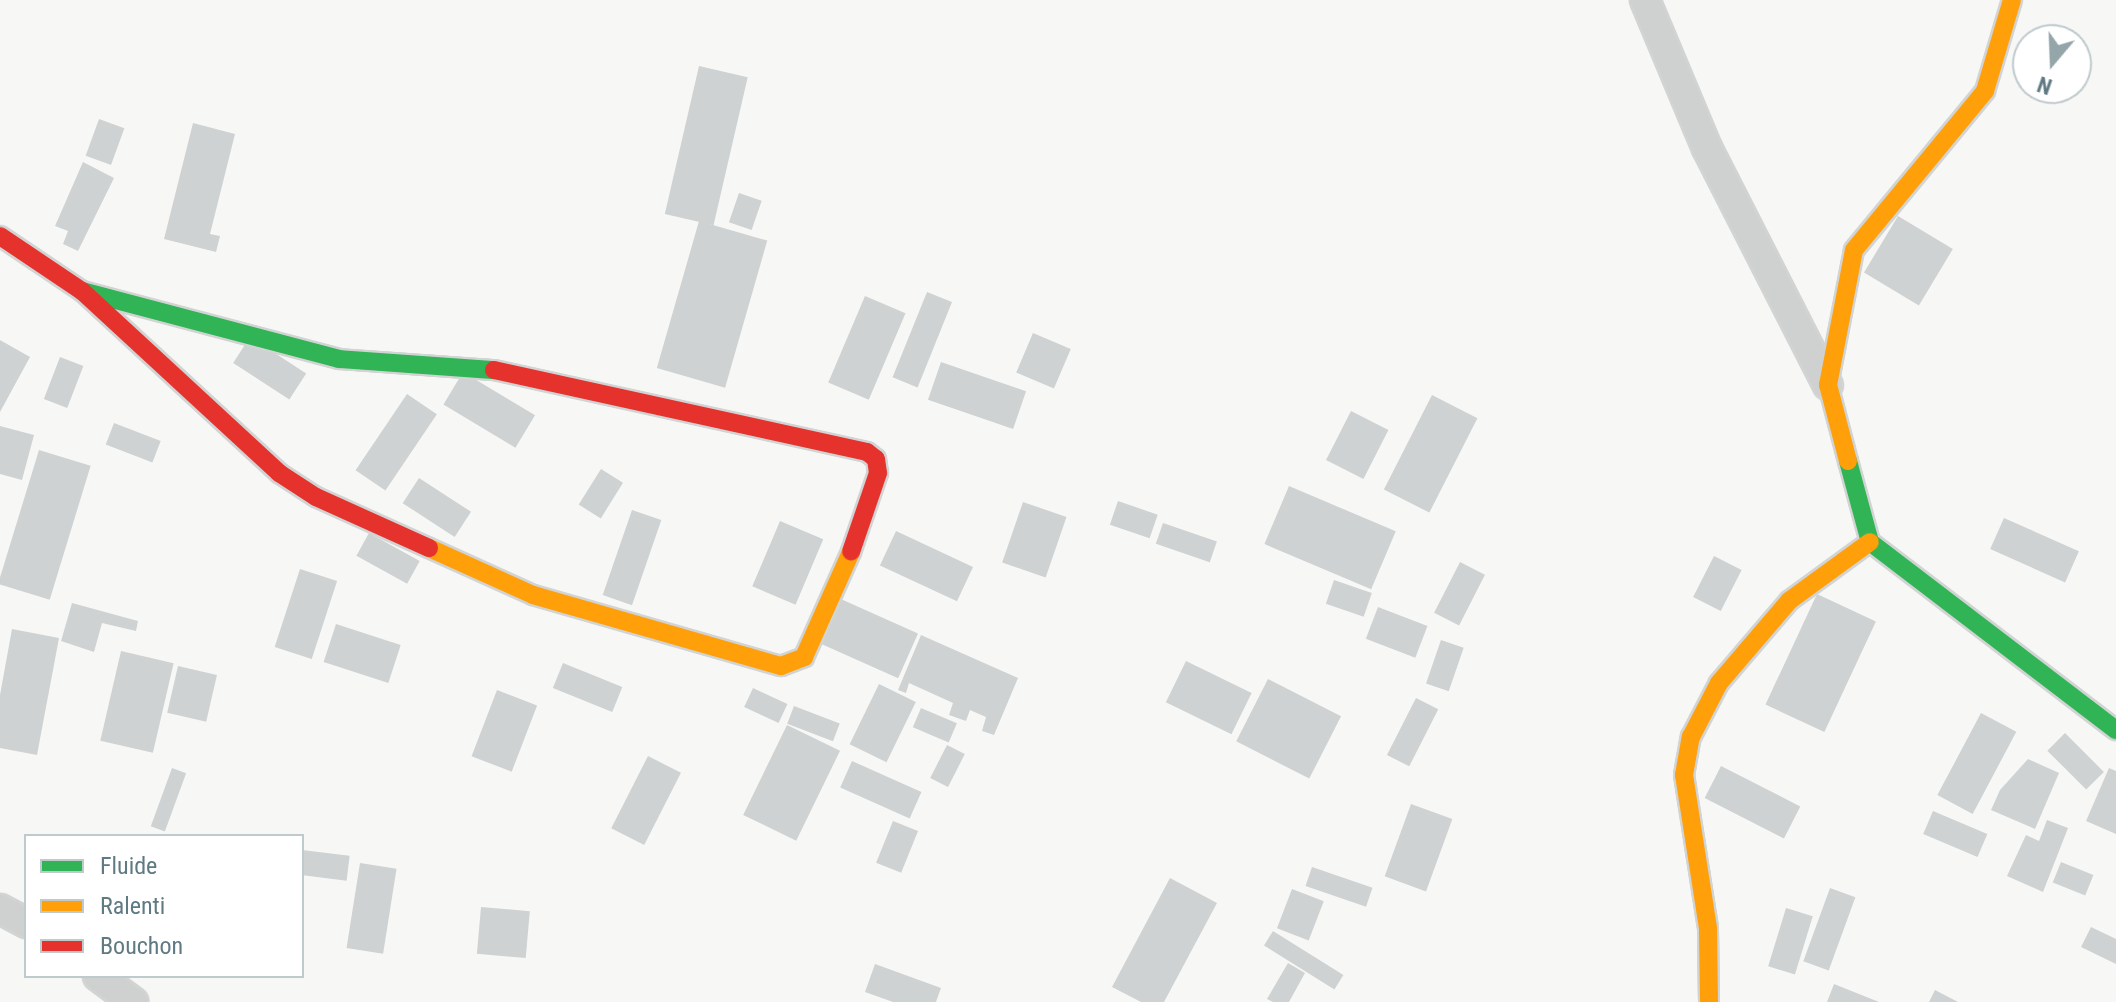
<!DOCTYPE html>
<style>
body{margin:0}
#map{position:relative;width:2116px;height:1002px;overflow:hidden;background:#f7f7f6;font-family:"Roboto Condensed",sans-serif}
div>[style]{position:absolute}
.building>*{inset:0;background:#cfd2d2;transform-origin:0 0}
.roads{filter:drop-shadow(2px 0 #d2d4d4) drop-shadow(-2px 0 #d2d4d4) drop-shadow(0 2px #d2d4d4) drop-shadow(0 -2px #d2d4d4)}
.street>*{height:28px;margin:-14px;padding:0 14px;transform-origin:14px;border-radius:14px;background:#cfd1d1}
.fast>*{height:18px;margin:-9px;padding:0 9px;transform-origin:9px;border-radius:9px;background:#30b455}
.slow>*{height:18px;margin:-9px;padding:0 9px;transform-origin:9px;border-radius:9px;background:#ff9f0a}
.jam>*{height:18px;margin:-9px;padding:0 9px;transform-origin:9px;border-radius:9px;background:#e5322d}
span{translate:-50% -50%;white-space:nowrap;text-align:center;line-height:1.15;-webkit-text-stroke:8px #fff;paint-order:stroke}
.legend{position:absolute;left:24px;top:834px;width:280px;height:144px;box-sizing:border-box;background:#fff;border:2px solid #bfcacd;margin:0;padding:10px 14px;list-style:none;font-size:24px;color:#607a83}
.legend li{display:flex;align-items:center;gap:16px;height:40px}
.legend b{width:40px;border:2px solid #bfcacd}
.north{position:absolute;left:2012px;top:24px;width:80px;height:80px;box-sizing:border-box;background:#fff;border:2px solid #bfcacd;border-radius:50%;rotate:199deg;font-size:22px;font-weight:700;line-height:32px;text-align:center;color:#607a83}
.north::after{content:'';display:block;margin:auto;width:28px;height:36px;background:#95a6ab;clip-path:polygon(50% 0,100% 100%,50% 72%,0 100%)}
</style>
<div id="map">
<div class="building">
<div style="left:699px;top:66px;width:50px;height:152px;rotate:13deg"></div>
<div style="left:99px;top:119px;width:27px;height:39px;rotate:20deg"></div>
<div style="clip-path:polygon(193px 123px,235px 134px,210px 234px,220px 236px,216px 252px,164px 239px)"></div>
<div style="clip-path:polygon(83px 162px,114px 178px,78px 251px,63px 244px,68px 231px,55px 226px)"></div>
<div style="left:739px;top:193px;width:24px;height:31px;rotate:19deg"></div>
<div style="left:1898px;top:216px;width:64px;height:66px;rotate:31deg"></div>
<div style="left:699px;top:221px;width:71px;height:153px;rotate:16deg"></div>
<div style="left:927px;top:292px;width:27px;height:92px;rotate:22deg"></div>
<div style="left:865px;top:296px;width:44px;height:94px;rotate:23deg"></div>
<div style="left:1033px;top:333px;width:41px;height:43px;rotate:23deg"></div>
<div style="left:250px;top:337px;width:67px;height:31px;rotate:33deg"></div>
<div style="clip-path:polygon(0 340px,30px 357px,0 412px)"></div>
<div style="left:60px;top:357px;width:25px;height:45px;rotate:21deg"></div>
<div style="left:941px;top:362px;width:90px;height:40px;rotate:19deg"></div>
<div style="left:463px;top:372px;width:84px;height:38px;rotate:31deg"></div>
<div style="left:407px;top:394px;width:36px;height:92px;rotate:34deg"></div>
<div style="left:1432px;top:395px;width:51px;height:106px;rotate:27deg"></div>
<div style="left:1351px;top:411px;width:42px;height:55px;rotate:27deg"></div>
<div style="left:114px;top:423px;width:50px;height:23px;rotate:21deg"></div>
<div style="clip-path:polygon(0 426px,34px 435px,22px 480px,0 474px)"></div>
<div style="left:39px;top:450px;width:54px;height:140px;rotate:17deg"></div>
<div style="left:601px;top:469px;width:26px;height:42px;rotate:32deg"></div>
<div style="left:419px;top:478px;width:62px;height:30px;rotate:33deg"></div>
<div style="left:1289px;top:486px;width:116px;height:63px;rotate:23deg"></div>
<div style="left:1118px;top:501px;width:42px;height:25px;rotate:19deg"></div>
<div style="left:1023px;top:502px;width:46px;height:64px;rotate:19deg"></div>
<div style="left:632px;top:510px;width:31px;height:90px;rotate:19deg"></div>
<div style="left:2004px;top:518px;width:82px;height:34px;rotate:24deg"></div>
<div style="left:780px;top:521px;width:47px;height:71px;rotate:23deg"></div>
<div style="left:1163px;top:523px;width:57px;height:22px;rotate:19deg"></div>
<div style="left:896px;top:531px;width:85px;height:38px;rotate:25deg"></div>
<div style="left:369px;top:533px;width:58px;height:26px;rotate:29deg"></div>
<div style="left:1714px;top:556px;width:31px;height:46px;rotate:27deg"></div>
<div style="left:1460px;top:562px;width:28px;height:57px;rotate:27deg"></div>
<div style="left:300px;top:569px;width:39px;height:82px;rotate:18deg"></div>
<div style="left:1334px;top:580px;width:40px;height:25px;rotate:19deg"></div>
<div style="left:1817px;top:594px;width:65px;height:122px;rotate:25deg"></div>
<div style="left:834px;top:596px;width:92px;height:49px;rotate:24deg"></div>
<div style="clip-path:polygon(72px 603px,138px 621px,136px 631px,102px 623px,94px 652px,61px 641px)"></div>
<div style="left:1378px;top:607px;width:53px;height:34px;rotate:21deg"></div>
<div style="left:336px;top:624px;width:68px;height:40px;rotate:18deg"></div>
<div style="clip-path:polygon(12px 629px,59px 638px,37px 755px,0 748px,0 695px)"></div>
<div style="clip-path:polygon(921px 635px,1018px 678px,994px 735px,982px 731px,986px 717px,970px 710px,966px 721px,949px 715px,953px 703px,909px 683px,906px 693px,898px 690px)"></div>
<div style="left:1441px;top:640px;width:24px;height:46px;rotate:19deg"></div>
<div style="left:121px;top:651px;width:54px;height:92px;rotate:13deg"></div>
<div style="left:1186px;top:661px;width:73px;height:46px;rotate:26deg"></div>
<div style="left:563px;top:663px;width:64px;height:27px;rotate:22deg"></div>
<div style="left:178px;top:666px;width:40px;height:48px;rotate:13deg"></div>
<div style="left:1268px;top:679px;width:82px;height:70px;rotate:27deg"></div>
<div style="left:879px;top:684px;width:41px;height:67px;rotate:26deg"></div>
<div style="left:753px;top:688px;width:38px;height:21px;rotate:25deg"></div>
<div style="left:497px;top:690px;width:43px;height:71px;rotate:21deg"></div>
<div style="left:1416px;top:698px;width:25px;height:64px;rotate:27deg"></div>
<div style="left:794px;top:706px;width:49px;height:19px;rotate:21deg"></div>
<div style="left:921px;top:708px;width:39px;height:21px;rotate:23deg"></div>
<div style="left:1981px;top:713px;width:40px;height:93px;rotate:28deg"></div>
<div style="left:787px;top:725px;width:59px;height:100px;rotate:26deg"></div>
<div style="left:2065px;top:733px;width:55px;height:25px;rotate:45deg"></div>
<div style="left:947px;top:745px;width:20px;height:37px;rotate:27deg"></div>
<div style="left:648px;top:756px;width:37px;height:81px;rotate:27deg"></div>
<div style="clip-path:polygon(2028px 759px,2059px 773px,2035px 829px,1991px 810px,2000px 790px)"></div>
<div style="left:852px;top:761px;width:76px;height:29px;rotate:24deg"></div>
<div style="left:1721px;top:766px;width:89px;height:36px;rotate:27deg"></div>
<div style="left:172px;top:768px;width:15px;height:62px;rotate:20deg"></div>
<div style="clip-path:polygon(2109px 768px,2116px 771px,2116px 834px,2086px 821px)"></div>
<div style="left:1411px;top:804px;width:44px;height:77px;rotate:20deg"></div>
<div style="left:1933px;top:811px;width:59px;height:25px;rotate:23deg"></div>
<div style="clip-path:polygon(2047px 820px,2068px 828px,2043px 892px,2007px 876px,2026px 835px,2039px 841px)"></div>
<div style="left:893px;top:821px;width:27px;height:45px;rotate:22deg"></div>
<div style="left:302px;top:850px;width:48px;height:25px;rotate:7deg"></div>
<div style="left:2061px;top:862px;width:35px;height:22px;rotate:22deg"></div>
<div style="left:360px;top:863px;width:37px;height:86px;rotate:9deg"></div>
<div style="left:1312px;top:867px;width:64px;height:20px;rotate:19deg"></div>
<div style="clip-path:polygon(1170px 878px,1217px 903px,1164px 1002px,1141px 1002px,1112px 987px)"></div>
<div style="left:1830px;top:888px;width:27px;height:78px;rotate:20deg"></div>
<div style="left:1292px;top:889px;width:34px;height:42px;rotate:21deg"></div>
<div style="left:481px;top:907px;width:49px;height:47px;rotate:5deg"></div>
<div style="left:1786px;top:908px;width:28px;height:61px;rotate:17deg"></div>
<div style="clip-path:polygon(2091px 927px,2116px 939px,2116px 964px,2081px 947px)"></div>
<div style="left:1273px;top:931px;width:83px;height:17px;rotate:32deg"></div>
<div style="clip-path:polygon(1288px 963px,1305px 973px,1289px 1002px,1273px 1002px,1267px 999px)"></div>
<div style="clip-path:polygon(875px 964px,941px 988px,936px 1002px,893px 1002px,865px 992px)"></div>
<div style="clip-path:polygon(1834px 984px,1879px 1002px,1827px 1002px)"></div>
<div style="clip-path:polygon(1935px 990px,1958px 1002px,1929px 1002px)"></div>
</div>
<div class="roads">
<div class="street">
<div style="left:1645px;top:0;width:160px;rotate:67.3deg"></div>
<div style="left:1707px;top:148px;width:266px;rotate:63deg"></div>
<div style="left:0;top:909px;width:30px;rotate:28deg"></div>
<div style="left:98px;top:976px;width:44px;rotate:36.6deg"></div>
</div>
<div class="fast">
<div style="left:82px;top:291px;width:266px;rotate:14.8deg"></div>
<div style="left:339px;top:359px;width:155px;rotate:4.1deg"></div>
<div style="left:1848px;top:461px;width:84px;rotate:74.8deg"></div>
<div style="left:1870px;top:542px;width:310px;rotate:37.4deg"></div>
</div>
<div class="slow">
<div style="left:1848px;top:461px;width:79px;rotate:-104.7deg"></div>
<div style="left:1828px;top:385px;width:137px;rotate:-79.1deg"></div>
<div style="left:1854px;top:250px;width:206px;rotate:-50.5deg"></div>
<div style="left:1985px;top:91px;width:95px;rotate:-73.5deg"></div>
<div style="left:429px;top:548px;width:114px;rotate:24.3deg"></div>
<div style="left:533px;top:595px;width:258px;rotate:16deg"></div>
<div style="left:781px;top:666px;width:25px;rotate:-21deg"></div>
<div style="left:804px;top:657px;width:115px;rotate:-65.9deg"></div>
<div style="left:1709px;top:1002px;width:74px;rotate:-90.8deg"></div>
<div style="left:1708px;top:928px;width:155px;rotate:-98.9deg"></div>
<div style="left:1684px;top:775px;width:39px;rotate:-80deg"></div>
<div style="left:1691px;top:737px;width:61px;rotate:-62.6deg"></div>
<div style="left:1719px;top:683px;width:108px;rotate:-49.5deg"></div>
<div style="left:1789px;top:601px;width:100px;rotate:-36.1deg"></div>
</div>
<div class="jam">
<div style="left:0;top:236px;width:99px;rotate:33.9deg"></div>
<div style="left:82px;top:291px;width:268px;rotate:42.7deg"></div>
<div style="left:279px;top:473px;width:44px;rotate:33deg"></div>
<div style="left:316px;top:497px;width:124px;rotate:24.3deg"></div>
<div style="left:494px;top:370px;width:382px;rotate:12.4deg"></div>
<div style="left:867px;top:452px;width:11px;rotate:38deg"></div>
<div style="left:876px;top:459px;width:14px;rotate:82deg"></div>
<div style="left:878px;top:473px;width:83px;rotate:108.9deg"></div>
</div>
</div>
<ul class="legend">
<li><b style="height:10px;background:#30b455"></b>Fluide</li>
<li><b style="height:10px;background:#ff9f0a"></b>Ralenti</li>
<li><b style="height:10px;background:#e5322d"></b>Bouchon</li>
</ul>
<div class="north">N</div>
</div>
